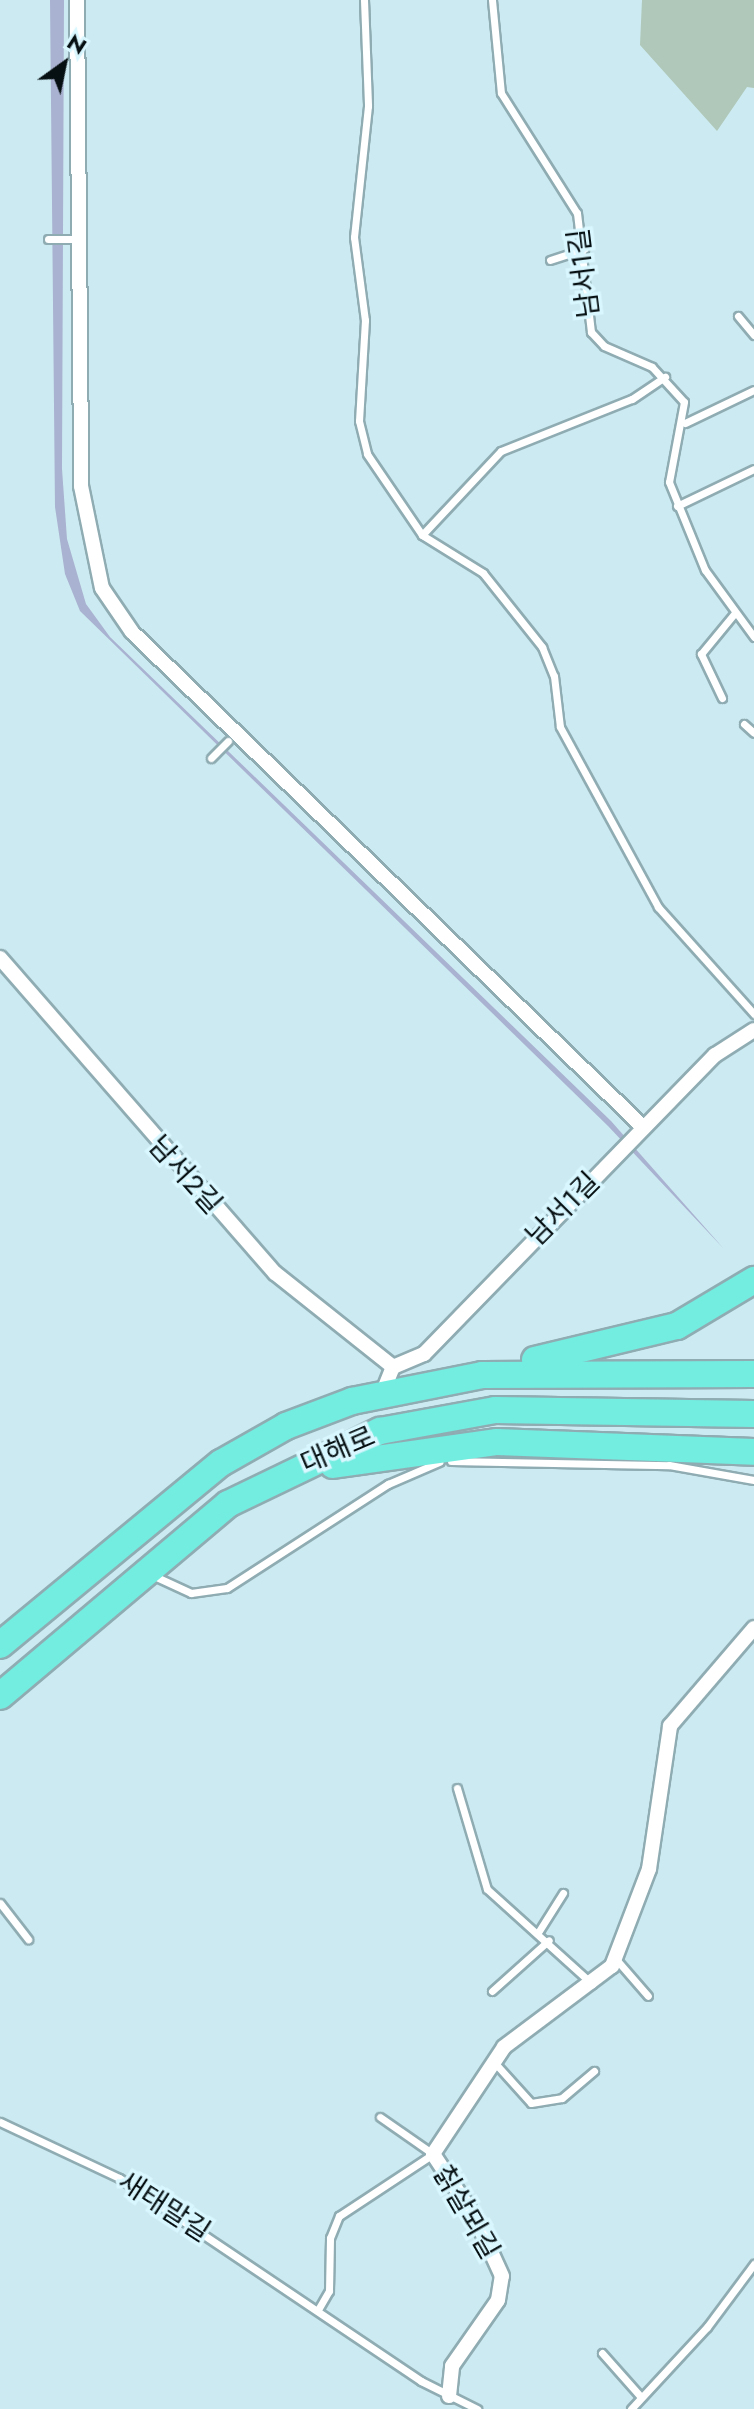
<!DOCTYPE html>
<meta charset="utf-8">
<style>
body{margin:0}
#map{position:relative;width:754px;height:2409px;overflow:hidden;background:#cceaf1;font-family:Jost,"Noto Sans KR",sans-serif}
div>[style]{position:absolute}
.green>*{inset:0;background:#b0c8b9}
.water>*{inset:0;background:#a9b2d0}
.roads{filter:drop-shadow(2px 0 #8facb3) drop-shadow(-2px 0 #8facb3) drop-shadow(0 2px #8facb3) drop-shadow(0 -2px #8facb3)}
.lane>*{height:7px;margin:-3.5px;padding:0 3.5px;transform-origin:3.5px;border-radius:3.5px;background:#fff}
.street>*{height:14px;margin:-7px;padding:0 7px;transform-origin:7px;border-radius:7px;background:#fff}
.highway>*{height:26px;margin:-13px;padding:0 13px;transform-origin:13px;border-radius:13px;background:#73ede0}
span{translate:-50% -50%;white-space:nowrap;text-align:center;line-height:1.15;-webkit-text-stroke:7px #d9f7ff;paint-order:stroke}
.street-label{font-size:28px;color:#061013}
.north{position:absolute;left:24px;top:24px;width:80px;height:80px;-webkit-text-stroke:6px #d9f7ff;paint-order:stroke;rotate:33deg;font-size:22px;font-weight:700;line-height:32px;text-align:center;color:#061013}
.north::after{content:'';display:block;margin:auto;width:28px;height:36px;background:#061013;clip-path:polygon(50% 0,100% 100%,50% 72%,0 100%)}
</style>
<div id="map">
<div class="green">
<div style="clip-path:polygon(642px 0,754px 0,754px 88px,747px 87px,717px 131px,640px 45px)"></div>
</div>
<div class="water">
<div style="clip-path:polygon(50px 0,64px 0,62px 469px,67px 539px,86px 604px,110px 637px,611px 1121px,724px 1249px,608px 1126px,80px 611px,65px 574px,55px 507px)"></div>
</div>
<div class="roads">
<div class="lane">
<div style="left:364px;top:0;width:106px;rotate:87.8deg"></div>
<div style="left:368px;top:106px;width:132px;rotate:96.1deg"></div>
<div style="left:354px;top:237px;width:84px;rotate:82.5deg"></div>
<div style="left:365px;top:320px;width:101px;rotate:93.4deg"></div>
<div style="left:359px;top:421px;width:34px;rotate:76deg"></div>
<div style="left:367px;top:454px;width:98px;rotate:55.8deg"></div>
<div style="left:422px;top:535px;width:72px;rotate:31.9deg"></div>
<div style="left:483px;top:573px;width:95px;rotate:51.4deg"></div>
<div style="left:542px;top:647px;width:31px;rotate:68deg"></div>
<div style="left:554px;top:676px;width:51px;rotate:83.3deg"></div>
<div style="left:560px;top:727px;width:205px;rotate:61.4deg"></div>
<div style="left:658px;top:907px;width:144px;rotate:48.1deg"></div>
<div style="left:492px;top:0;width:93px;rotate:84.5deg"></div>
<div style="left:501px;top:93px;width:142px;rotate:57.7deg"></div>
<div style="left:577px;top:213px;width:120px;rotate:83.3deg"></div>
<div style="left:591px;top:332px;width:19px;rotate:47deg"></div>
<div style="left:604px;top:346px;width:52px;rotate:23.6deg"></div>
<div style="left:652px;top:367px;width:47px;rotate:47.6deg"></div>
<div style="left:684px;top:402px;width:81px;rotate:100.6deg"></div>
<div style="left:669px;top:482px;width:95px;rotate:67.8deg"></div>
<div style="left:705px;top:570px;width:83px;rotate:53.8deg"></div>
<div style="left:48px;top:239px;width:27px"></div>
<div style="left:550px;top:260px;width:36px;rotate:-18deg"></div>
<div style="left:738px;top:316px;width:25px;rotate:50deg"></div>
<div style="left:685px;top:423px;width:76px;rotate:-25.6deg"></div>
<div style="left:677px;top:506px;width:85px;rotate:-25.7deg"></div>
<div style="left:422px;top:535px;width:115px;rotate:-46.8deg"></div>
<div style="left:501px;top:451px;width:141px;rotate:-21.7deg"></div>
<div style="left:632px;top:399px;width:40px;rotate:-34deg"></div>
<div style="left:722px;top:698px;width:49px;rotate:-115.5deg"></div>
<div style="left:701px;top:654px;width:52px;rotate:-50.5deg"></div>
<div style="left:744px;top:724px;width:13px;rotate:42deg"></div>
<div style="left:211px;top:758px;width:24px;rotate:-45deg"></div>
<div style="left:451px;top:1461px;width:218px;rotate:1.1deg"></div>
<div style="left:669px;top:1465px;width:86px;rotate:10deg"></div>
<div style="left:152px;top:1575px;width:43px;rotate:24.8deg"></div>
<div style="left:191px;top:1593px;width:36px;rotate:-8deg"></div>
<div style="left:227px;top:1588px;width:192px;rotate:-32.9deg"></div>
<div style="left:388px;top:1484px;width:56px;rotate:-23.3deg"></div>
<div style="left:457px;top:1788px;width:105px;rotate:73.5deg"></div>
<div style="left:487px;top:1889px;width:142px;rotate:42.1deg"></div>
<div style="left:0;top:1903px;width:46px;rotate:52.1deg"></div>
<div style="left:539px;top:1931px;width:45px;rotate:-57.7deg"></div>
<div style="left:615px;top:1958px;width:50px;rotate:49deg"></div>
<div style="left:492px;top:1991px;width:76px;rotate:-41.8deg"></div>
<div style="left:494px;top:2062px;width:55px;rotate:47.9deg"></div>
<div style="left:531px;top:2103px;width:31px;rotate:-9deg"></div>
<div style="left:562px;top:2098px;width:42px;rotate:-40.2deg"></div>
<div style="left:380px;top:2117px;width:65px;rotate:34.9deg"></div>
<div style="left:0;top:2122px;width:132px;rotate:25.2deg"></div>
<div style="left:119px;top:2178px;width:364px;rotate:33.9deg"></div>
<div style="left:421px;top:2381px;width:63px;rotate:26.6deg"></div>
<div style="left:319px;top:2308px;width:20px;rotate:-60deg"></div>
<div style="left:329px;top:2291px;width:53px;rotate:-88.9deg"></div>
<div style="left:330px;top:2238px;width:24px;rotate:-68deg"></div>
<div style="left:339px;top:2216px;width:113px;rotate:-33.4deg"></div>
<div style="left:602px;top:2353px;width:57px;rotate:48.5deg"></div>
<div style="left:631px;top:2409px;width:112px;rotate:-47.2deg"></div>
<div style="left:707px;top:2327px;width:79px;rotate:-53.3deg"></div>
</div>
<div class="street">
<div style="left:77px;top:0;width:486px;rotate:89.5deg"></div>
<div style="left:81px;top:486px;width:104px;rotate:78.4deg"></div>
<div style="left:102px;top:588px;width:53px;rotate:55.7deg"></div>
<div style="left:132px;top:632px;width:711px;rotate:44.09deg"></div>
<div style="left:0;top:958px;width:418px;rotate:48.9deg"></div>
<div style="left:275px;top:1273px;width:151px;rotate:38.5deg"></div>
<div style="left:382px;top:1394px;width:29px;rotate:-68deg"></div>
<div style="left:393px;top:1367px;width:34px;rotate:-23deg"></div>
<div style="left:424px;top:1354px;width:417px;rotate:-45.8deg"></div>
<div style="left:715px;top:1055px;width:46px;rotate:-32.7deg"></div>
<div style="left:449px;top:2396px;width:30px;rotate:-84deg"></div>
<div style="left:452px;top:2366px;width:80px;rotate:-55.1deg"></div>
<div style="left:498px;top:2300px;width:24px;rotate:-81deg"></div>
<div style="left:502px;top:2276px;width:63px;rotate:-114.5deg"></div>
<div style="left:476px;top:2219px;width:78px;rotate:-123.5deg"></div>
<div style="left:433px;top:2154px;width:128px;rotate:-56.4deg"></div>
<div style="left:504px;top:2047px;width:135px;rotate:-36.9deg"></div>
<div style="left:612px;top:1966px;width:104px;rotate:-69.1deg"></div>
<div style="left:649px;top:1869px;width:145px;rotate:-81.6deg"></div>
<div style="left:670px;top:1726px;width:129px;rotate:-49.4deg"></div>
</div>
<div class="highway">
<div style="left:535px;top:1360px;width:146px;rotate:-13.5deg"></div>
<div style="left:677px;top:1326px;width:90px;rotate:-30.9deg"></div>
<div style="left:333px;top:1465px;width:166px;rotate:-8deg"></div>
<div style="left:497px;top:1442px;width:257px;rotate:2.2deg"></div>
<div style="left:0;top:1645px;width:286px;rotate:-39.5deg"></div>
<div style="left:221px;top:1463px;width:75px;rotate:-29.6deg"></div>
<div style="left:286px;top:1426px;width:71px;rotate:-20.7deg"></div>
<div style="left:352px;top:1401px;width:133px;rotate:-11.3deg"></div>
<div style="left:482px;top:1375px;width:272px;rotate:-0.2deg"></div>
<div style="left:0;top:1696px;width:298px;rotate:-40.1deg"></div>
<div style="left:228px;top:1504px;width:169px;rotate:-25.7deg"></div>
<div style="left:380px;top:1431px;width:117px;rotate:-10.3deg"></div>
<div style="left:495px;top:1410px;width:259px;rotate:0.9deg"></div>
</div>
</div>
<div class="street-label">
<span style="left:584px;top:273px;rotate:-97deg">남서1길</span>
<span style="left:185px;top:1175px;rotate:48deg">남서2길</span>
<span style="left:563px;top:1209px;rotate:-45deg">남서1길</span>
<span style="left:338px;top:1450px;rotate:-23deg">대해로</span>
<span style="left:164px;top:2207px;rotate:33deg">새태말길</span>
<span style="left:466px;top:2212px;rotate:60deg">칡살뫼길</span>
</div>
<div class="north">N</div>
</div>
